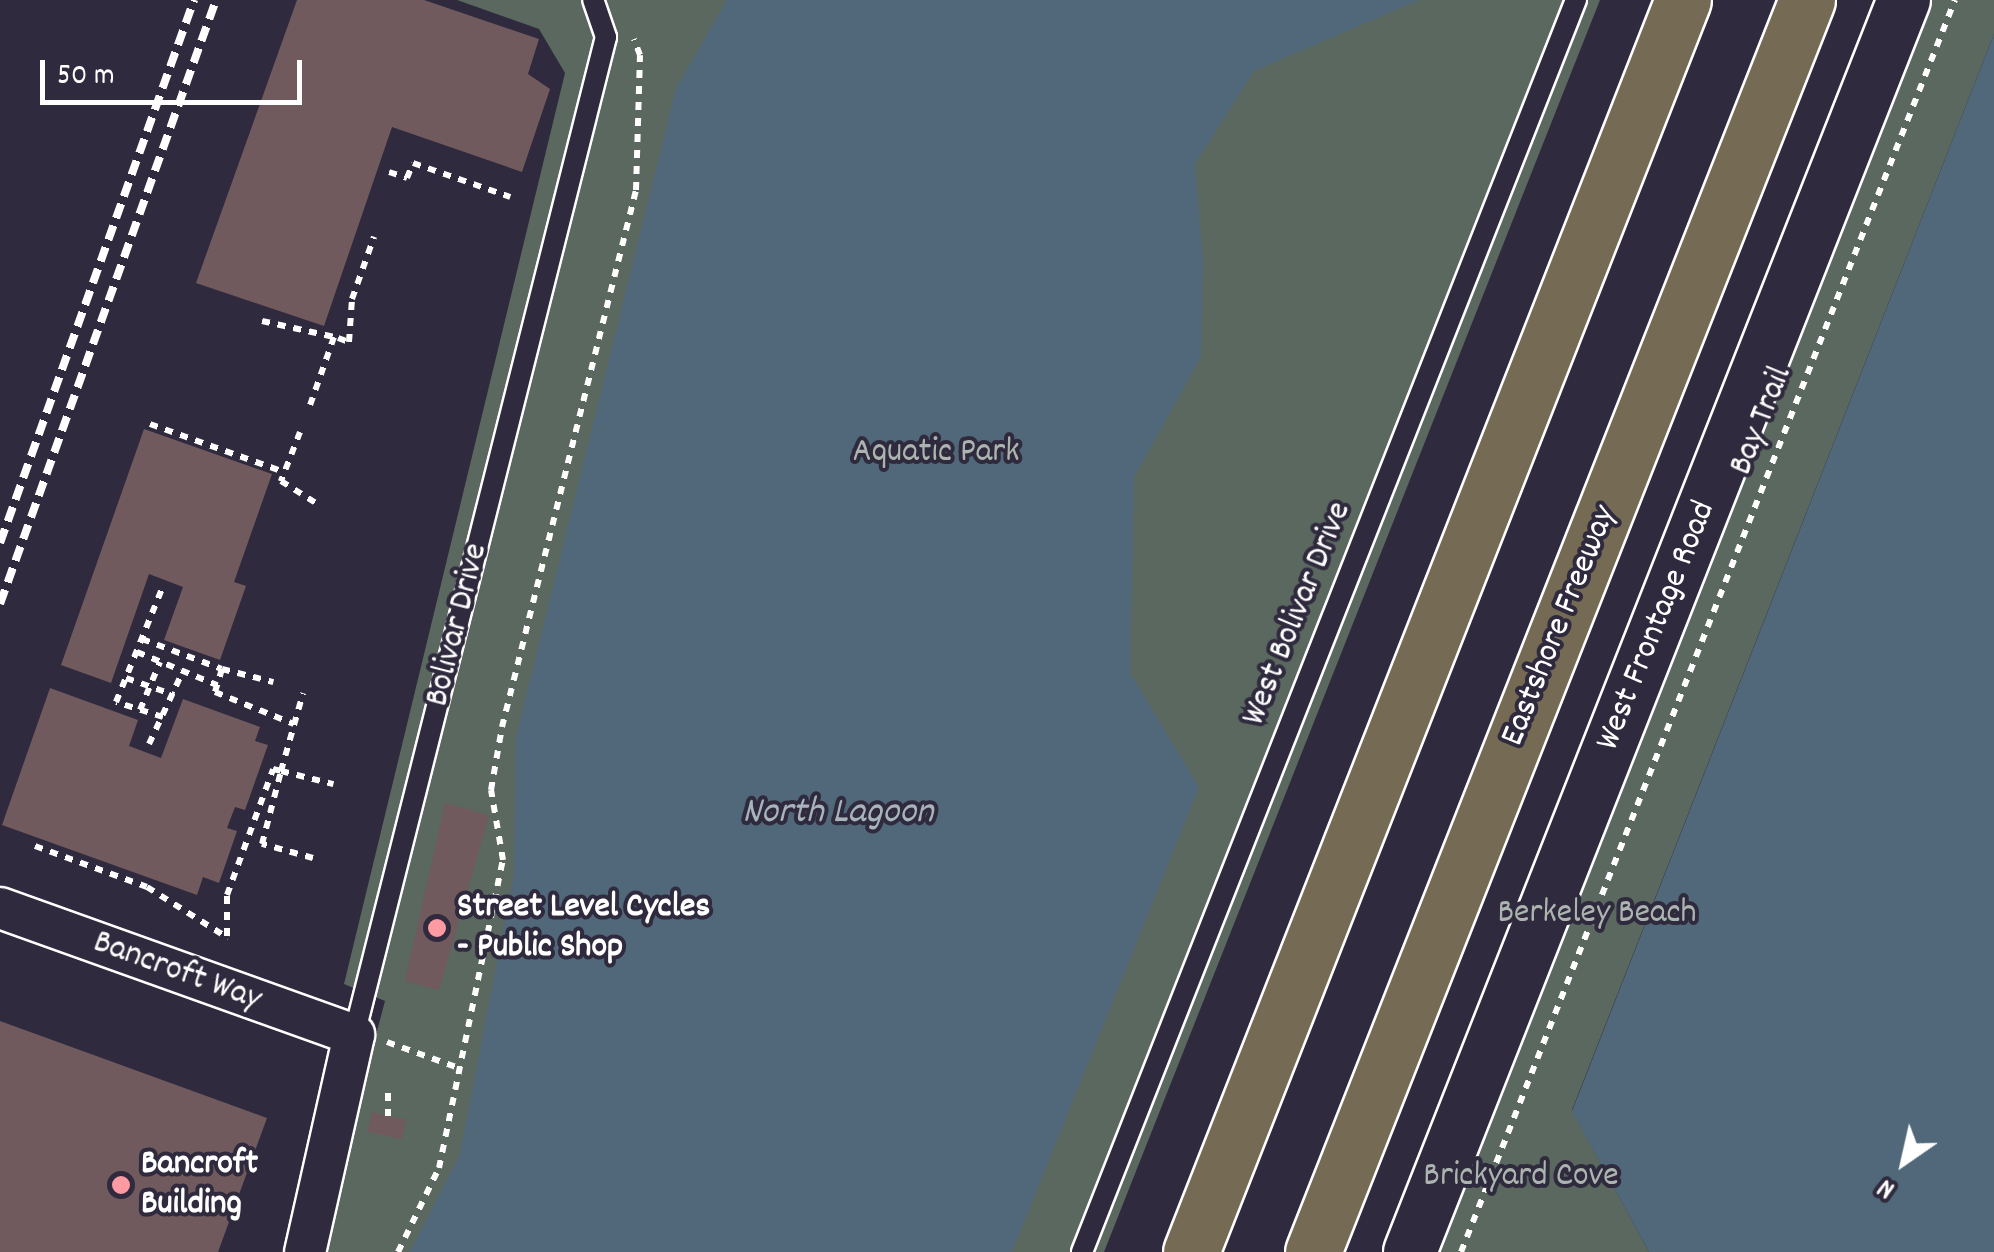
<!DOCTYPE html>
<style>
body{margin:0}
#map{position:relative;width:1994px;height:1252px;overflow:hidden;background:#2f2a3d;font-family:Dekko,sans-serif}
div>[style]{position:absolute}
.green>*{inset:0;background:#5a685f}
.water>*{inset:0;background:#506879}
.building>*{inset:0;background:#705a5e;transform-origin:0 0}
.path>*{height:6px;margin-top:-3px;transform-origin:0;background:repeating-linear-gradient(90deg,#fff 0 8px,transparent 0 16px)}
.roads{filter:drop-shadow(2px 0 #fff) drop-shadow(-2px 0 #fff) drop-shadow(0 2px #fff) drop-shadow(0 -2px #fff)}
.service>*{height:20px;margin:-10px;padding:0 10px;transform-origin:10px;border-radius:10px;background:#2f2a3d}
.minor>*{height:40px;margin:-20px;padding:0 20px;transform-origin:20px;border-radius:20px;background:#2f2a3d}
.tertiary>*{height:52px;margin:-26px;padding:0 26px;transform-origin:26px;border-radius:26px;background:#2f2a3d}
.motorway>*{height:55px;margin:-27.5px;padding:0 27.5px;transform-origin:27.5px;border-radius:27.5px;background:#756b55}
.rail>*{height:8px;margin-top:-4px;transform-origin:0;background:repeating-linear-gradient(90deg,#fff 0 15px,transparent 0 23px)}
.dots>*{width:28px;height:28px;translate:-50% -50%;box-sizing:border-box;border:5px solid #2f2a3d;border-radius:50%}
span{translate:-50% -50%;white-space:nowrap;text-align:center;line-height:1.15;-webkit-text-stroke:8px #2f2a3d;paint-order:stroke}
.street-label{font-size:35px;color:#fff}
.park-label{font-size:35px;color:#acb4af}
.poi-label{font-size:35px;color:#fff;font-weight:700}
.left{translate:0 -50%;text-align:left}
.water-label{font-size:38px;color:#a8b4bc;font-style:italic}
.north{position:absolute;left:1854px;top:1112px;width:100px;height:100px;-webkit-text-stroke:8px #2f2a3d;paint-order:stroke;rotate:214deg;font-size:28px;font-weight:700;line-height:40px;text-align:center;color:#fff}
.north::after{content:'';display:block;margin:auto;width:35px;height:45px;background:#fff;clip-path:polygon(50% 0,100% 100%,50% 72%,0 100%)}
.scale{position:absolute;left:40px;top:60px;width:262px;height:45px;box-sizing:border-box;border:5px solid #fff;border-top:0;padding-left:12px;font-size:30px;line-height:35px;white-space:nowrap;color:#fff;-webkit-text-stroke:8px #2f2a3d;paint-order:stroke}
</style>
<div id="map">
<div class="green">
<div style="clip-path:polygon(457px 0,1600px 0,1104px 1252px,318px 1252px,385px 1001px,344px 984px,565px 73px,539px 29px)"></div>
<div style="clip-path:polygon(1904px 0,1994px 0,1994px 34px,1572px 1110px,1649px 1252px,1410px 1252px)"></div>
</div>
<div class="water">
<div style="clip-path:polygon(727px 0,1419px 0,1254px 71px,1195px 164px,1203px 261px,1201px 357px,1134px 477px,1130px 673px,1199px 787px,1012px 1252px,410px 1252px,460px 1154px,514px 874px,516px 737px,676px 88px)"></div>
<div style="clip-path:polygon(1994px 34px,1994px 1252px,1649px 1252px,1572px 1111px)"></div>
</div>
<div class="building">
<div style="clip-path:polygon(297px 0,424px 0,539px 39px,528px 74px,550px 89px,522px 172px,392px 127px,324px 326px,196px 283px)"></div>
<div style="clip-path:polygon(144px 429px,272px 474px,234px 582px,246px 586px,220px 660px,164px 640px,183px 587px,149px 574px,111px 683px,61px 665px)"></div>
<div style="clip-path:polygon(50px 688px,138px 720px,129px 746px,161px 758px,183px 699px,260px 727px,255px 741px,268px 745px,245px 810px,235px 807px,227px 828px,237px 831px,219px 883px,203px 877px,197px 895px,2px 825px)"></div>
<div style="clip-path:polygon(445px 803px,489px 815px,439px 990px,405px 981px)"></div>
<div style="clip-path:polygon(0 1021px,267px 1118px,218px 1252px,0 1252px)"></div>
<div style="left:372px;top:1112px;width:35px;height:20px;rotate:13deg"></div>
</div>
<div class="path">
<div style="left:389px;top:172px;width:19px;rotate:18deg"></div>
<div style="left:407px;top:178px;width:16px;rotate:-68deg"></div>
<div style="left:413px;top:163px;width:103px;rotate:19.3deg"></div>
<div style="left:262px;top:321px;width:74px;rotate:12.5deg"></div>
<div style="left:334px;top:337px;width:72px;rotate:109.4deg"></div>
<div style="left:338px;top:338px;width:12px;rotate:20deg"></div>
<div style="left:349px;top:342px;width:43px;rotate:-86deg"></div>
<div style="left:352px;top:299px;width:66px;rotate:-70.5deg"></div>
<div style="left:150px;top:424px;width:142px;rotate:19.7deg"></div>
<div style="left:300px;top:432px;width:53px;rotate:111.2deg"></div>
<div style="left:281px;top:481px;width:45px;rotate:32.3deg"></div>
<div style="left:142px;top:639px;width:85px;rotate:20.6deg"></div>
<div style="left:222px;top:669px;width:24px;rotate:107deg"></div>
<div style="left:215px;top:692px;width:85px;rotate:22.1deg"></div>
<div style="left:137px;top:652px;width:87px;rotate:22.4deg"></div>
<div style="left:222px;top:669px;width:53px;rotate:14.3deg"></div>
<div style="left:126px;top:678px;width:51px;rotate:19.5deg"></div>
<div style="left:140px;top:710px;width:52px;rotate:-67.4deg"></div>
<div style="left:163px;top:717px;width:49px;rotate:-162.3deg"></div>
<div style="left:116px;top:702px;width:125px;rotate:-67.9deg"></div>
<div style="left:149px;top:744px;width:81px;rotate:-65deg"></div>
<div style="left:35px;top:846px;width:119px;rotate:20.1deg"></div>
<div style="left:147px;top:887px;width:96px;rotate:32.2deg"></div>
<div style="left:313px;top:858px;width:53px;rotate:-164.6deg"></div>
<div style="left:262px;top:844px;width:75px;rotate:-75.4deg"></div>
<div style="left:281px;top:771px;width:54px;rotate:14deg"></div>
<div style="left:227px;top:936px;width:41px;rotate:-90deg"></div>
<div style="left:227px;top:895px;width:134px;rotate:-69.9deg"></div>
<div style="left:273px;top:769px;width:8px;rotate:14deg"></div>
<div style="left:281px;top:771px;width:81px;rotate:-74.2deg"></div>
<div style="left:387px;top:1042px;width:73px;rotate:19.9deg"></div>
<div style="left:388px;top:1093px;width:23px;rotate:90deg"></div>
<div style="left:398px;top:1252px;width:93px;rotate:-64deg"></div>
<div style="left:439px;top:1168px;width:315px;rotate:-78.3deg"></div>
<div style="left:503px;top:860px;width:71px;rotate:-99.7deg"></div>
<div style="left:491px;top:790px;width:64px;rotate:-80.1deg"></div>
<div style="left:502px;top:727px;width:553px;rotate:-75.99deg"></div>
<div style="left:636px;top:190px;width:135px;rotate:-88.3deg"></div>
<div style="left:640px;top:55px;width:17px;rotate:-111deg"></div>
<div style="left:1461px;top:1252px;width:1346px;rotate:-68.47deg"></div>
</div>
<div class="roads">
<div class="service">
<div style="left:354px;top:1035px;width:1029px;rotate:-75.83deg"></div>
<div style="left:606px;top:37px;width:39px;rotate:-109deg"></div>
<div style="left:1082px;top:1252px;width:1346px;rotate:-68.47deg"></div>
</div>
<div class="minor">
<div style="left:0;top:908px;width:376px;rotate:19.7deg"></div>
<div style="left:354px;top:1035px;width:222px;rotate:102.7deg"></div>
</div>
<div class="tertiary">
<div style="left:1410px;top:1252px;width:1346px;rotate:-68.47deg"></div>
</div>
<div class="motorway">
<div style="left:1191px;top:1252px;width:1345px;rotate:-68.55deg"></div>
<div style="left:1313px;top:1252px;width:1346px;rotate:-68.47deg"></div>
</div>
</div>
<div class="rail">
<div style="left:0;top:543px;width:577px;rotate:-70.34deg"></div>
<div style="left:0;top:604px;width:641px;rotate:-70.32deg"></div>
</div>
<div class="dots">
<div style="left:437px;top:928px;background:#ff9aa2"></div>
<div style="left:121px;top:1185px;background:#ff9aa2"></div>
</div>
<div class="street-label">
<span style="left:1762px;top:421px;rotate:-68deg">Bay Trail</span>
<span style="left:1298px;top:614px;rotate:-68deg">West Bolivar Drive</span>
<span style="left:458px;top:625px;rotate:-76deg">Bolivar Drive</span>
<span style="left:1560px;top:626px;rotate:-68deg">Eastshore Freeway</span>
<span style="left:1657px;top:626px;rotate:-68deg">West Frontage Road</span>
<span style="left:177px;top:972px;rotate:20deg">Bancroft Way</span>
</div>
<div class="park-label">
<span style="left:936px;top:453px">Aquatic Park</span>
<span style="left:1597px;top:914px">Berkeley Beach</span>
<span style="left:1521px;top:1177px">Brickyard Cove</span>
</div>
<div class="poi-label">
<span class="left" style="left:457px;top:928px">Street Level Cycles<br>- Public Shop</span>
<span class="left" style="left:141px;top:1185px">Bancroft<br>Building</span>
</div>
<div class="water-label">
<span style="left:838px;top:814px">North Lagoon</span>
</div>
<div class="north">N</div>
<div class="scale">50 m</div>
</div>
